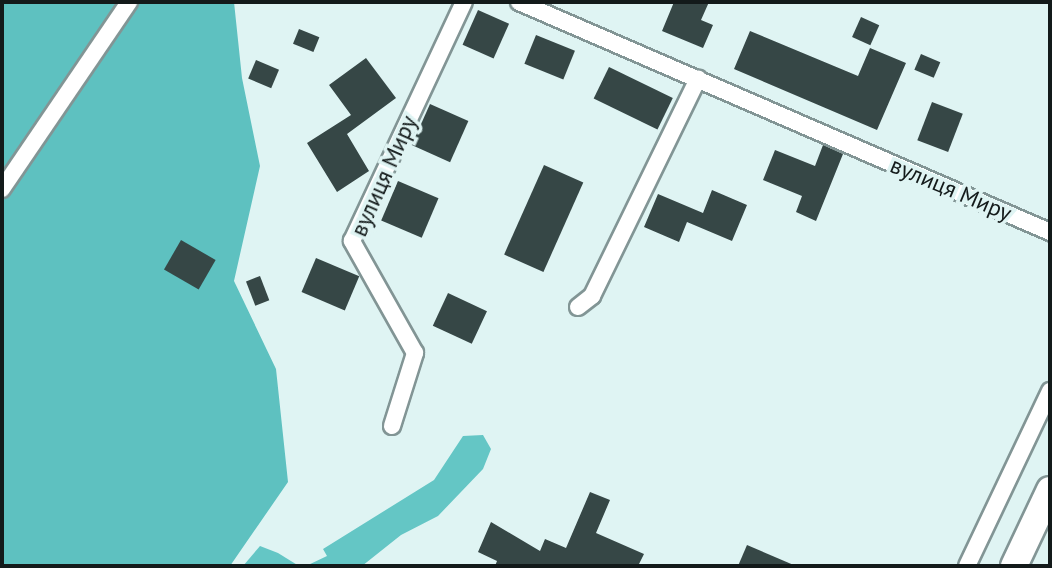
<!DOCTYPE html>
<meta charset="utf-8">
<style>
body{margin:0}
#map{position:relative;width:1052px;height:568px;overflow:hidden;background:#dff4f3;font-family:"PT Sans",sans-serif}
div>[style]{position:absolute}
.forest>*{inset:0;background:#5ec1c0}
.water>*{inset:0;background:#64c6c5}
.building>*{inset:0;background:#364746;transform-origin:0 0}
.roads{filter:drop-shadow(2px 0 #829595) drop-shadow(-2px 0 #829595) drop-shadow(0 2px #829595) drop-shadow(0 -2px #829595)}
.minor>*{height:16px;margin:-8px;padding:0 8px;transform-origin:8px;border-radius:8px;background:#fff}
.trunk>*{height:26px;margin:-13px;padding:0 13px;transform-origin:13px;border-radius:13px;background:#fff}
span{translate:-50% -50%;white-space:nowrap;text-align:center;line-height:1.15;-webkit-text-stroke:7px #dff4f3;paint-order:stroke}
.street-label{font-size:23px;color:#131a1a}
.frame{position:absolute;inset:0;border:4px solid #131a1a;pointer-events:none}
</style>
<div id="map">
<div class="forest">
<div style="clip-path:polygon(2px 2px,234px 2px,242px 78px,260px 166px,234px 281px,276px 369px,288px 482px,230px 566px,2px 566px)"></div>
</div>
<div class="water">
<div style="clip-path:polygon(483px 435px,491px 449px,483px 469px,438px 516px,401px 535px,362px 566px,306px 566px,327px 556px,323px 549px,434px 480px,463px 436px)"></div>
<div style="clip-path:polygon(260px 546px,278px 553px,299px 566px,243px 566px)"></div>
</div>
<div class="building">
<div style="clip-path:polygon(674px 2px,709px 2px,701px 20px,713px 25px,703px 48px,662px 31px)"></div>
<div style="left:478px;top:10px;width:34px;height:38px;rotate:24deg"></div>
<div style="left:861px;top:17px;width:20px;height:22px;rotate:24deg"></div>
<div style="left:299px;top:29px;width:22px;height:16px;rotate:22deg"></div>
<div style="clip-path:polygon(750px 31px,858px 76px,870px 48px,906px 63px,877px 130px,734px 69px)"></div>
<div style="left:536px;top:35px;width:42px;height:31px;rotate:22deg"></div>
<div style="left:921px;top:54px;width:21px;height:17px;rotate:23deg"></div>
<div style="clip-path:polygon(366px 58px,396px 98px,347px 134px,369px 171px,337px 192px,307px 143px,351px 115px,329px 85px)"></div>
<div style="left:256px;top:60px;width:25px;height:20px;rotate:23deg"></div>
<div style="left:609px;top:67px;width:71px;height:35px;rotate:26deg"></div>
<div style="left:932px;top:102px;width:33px;height:41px;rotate:21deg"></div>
<div style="left:430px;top:104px;width:42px;height:45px;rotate:24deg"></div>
<div style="clip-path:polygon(823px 145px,843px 154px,816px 221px,796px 212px,802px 196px,763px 180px,775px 150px,815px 166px)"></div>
<div style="left:544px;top:165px;width:43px;height:98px;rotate:24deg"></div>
<div style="left:398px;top:181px;width:44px;height:43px;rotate:23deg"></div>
<div style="clip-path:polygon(712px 190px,747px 205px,732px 241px,687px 222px,679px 242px,644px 227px,658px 194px,703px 213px)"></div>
<div style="left:181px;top:240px;width:40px;height:34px;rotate:30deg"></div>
<div style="left:316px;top:258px;width:47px;height:37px;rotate:23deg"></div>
<div style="left:260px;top:276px;width:26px;height:15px;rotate:69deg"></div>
<div style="left:448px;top:293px;width:43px;height:36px;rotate:25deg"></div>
<div style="clip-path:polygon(590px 492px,610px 500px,596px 533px,644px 554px,638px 566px,495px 566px,497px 561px,478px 552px,491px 522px,540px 551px,545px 539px,566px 548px)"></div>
<div style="clip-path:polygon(747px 545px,796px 566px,738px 566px)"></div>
</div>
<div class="roads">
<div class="minor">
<div style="left:519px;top:2px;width:579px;rotate:23.42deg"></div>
<div style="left:2px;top:189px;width:226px;rotate:-55.8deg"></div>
<div style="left:578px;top:307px;width:18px;rotate:-38deg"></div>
<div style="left:592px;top:296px;width:242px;rotate:-64deg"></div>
<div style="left:392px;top:426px;width:77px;rotate:-72.5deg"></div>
<div style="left:415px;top:353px;width:129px;rotate:-119.4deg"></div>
<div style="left:352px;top:241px;width:264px;rotate:-64.9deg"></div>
<div style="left:967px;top:566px;width:194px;rotate:-64.6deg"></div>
</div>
<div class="trunk">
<div style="left:1014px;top:566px;width:84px;rotate:-64.7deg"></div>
</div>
</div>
<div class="street-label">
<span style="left:384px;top:176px;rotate:-66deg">вулиця Миру</span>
<span style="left:951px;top:189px;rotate:23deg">вулиця Миру</span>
</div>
<div class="frame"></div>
</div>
